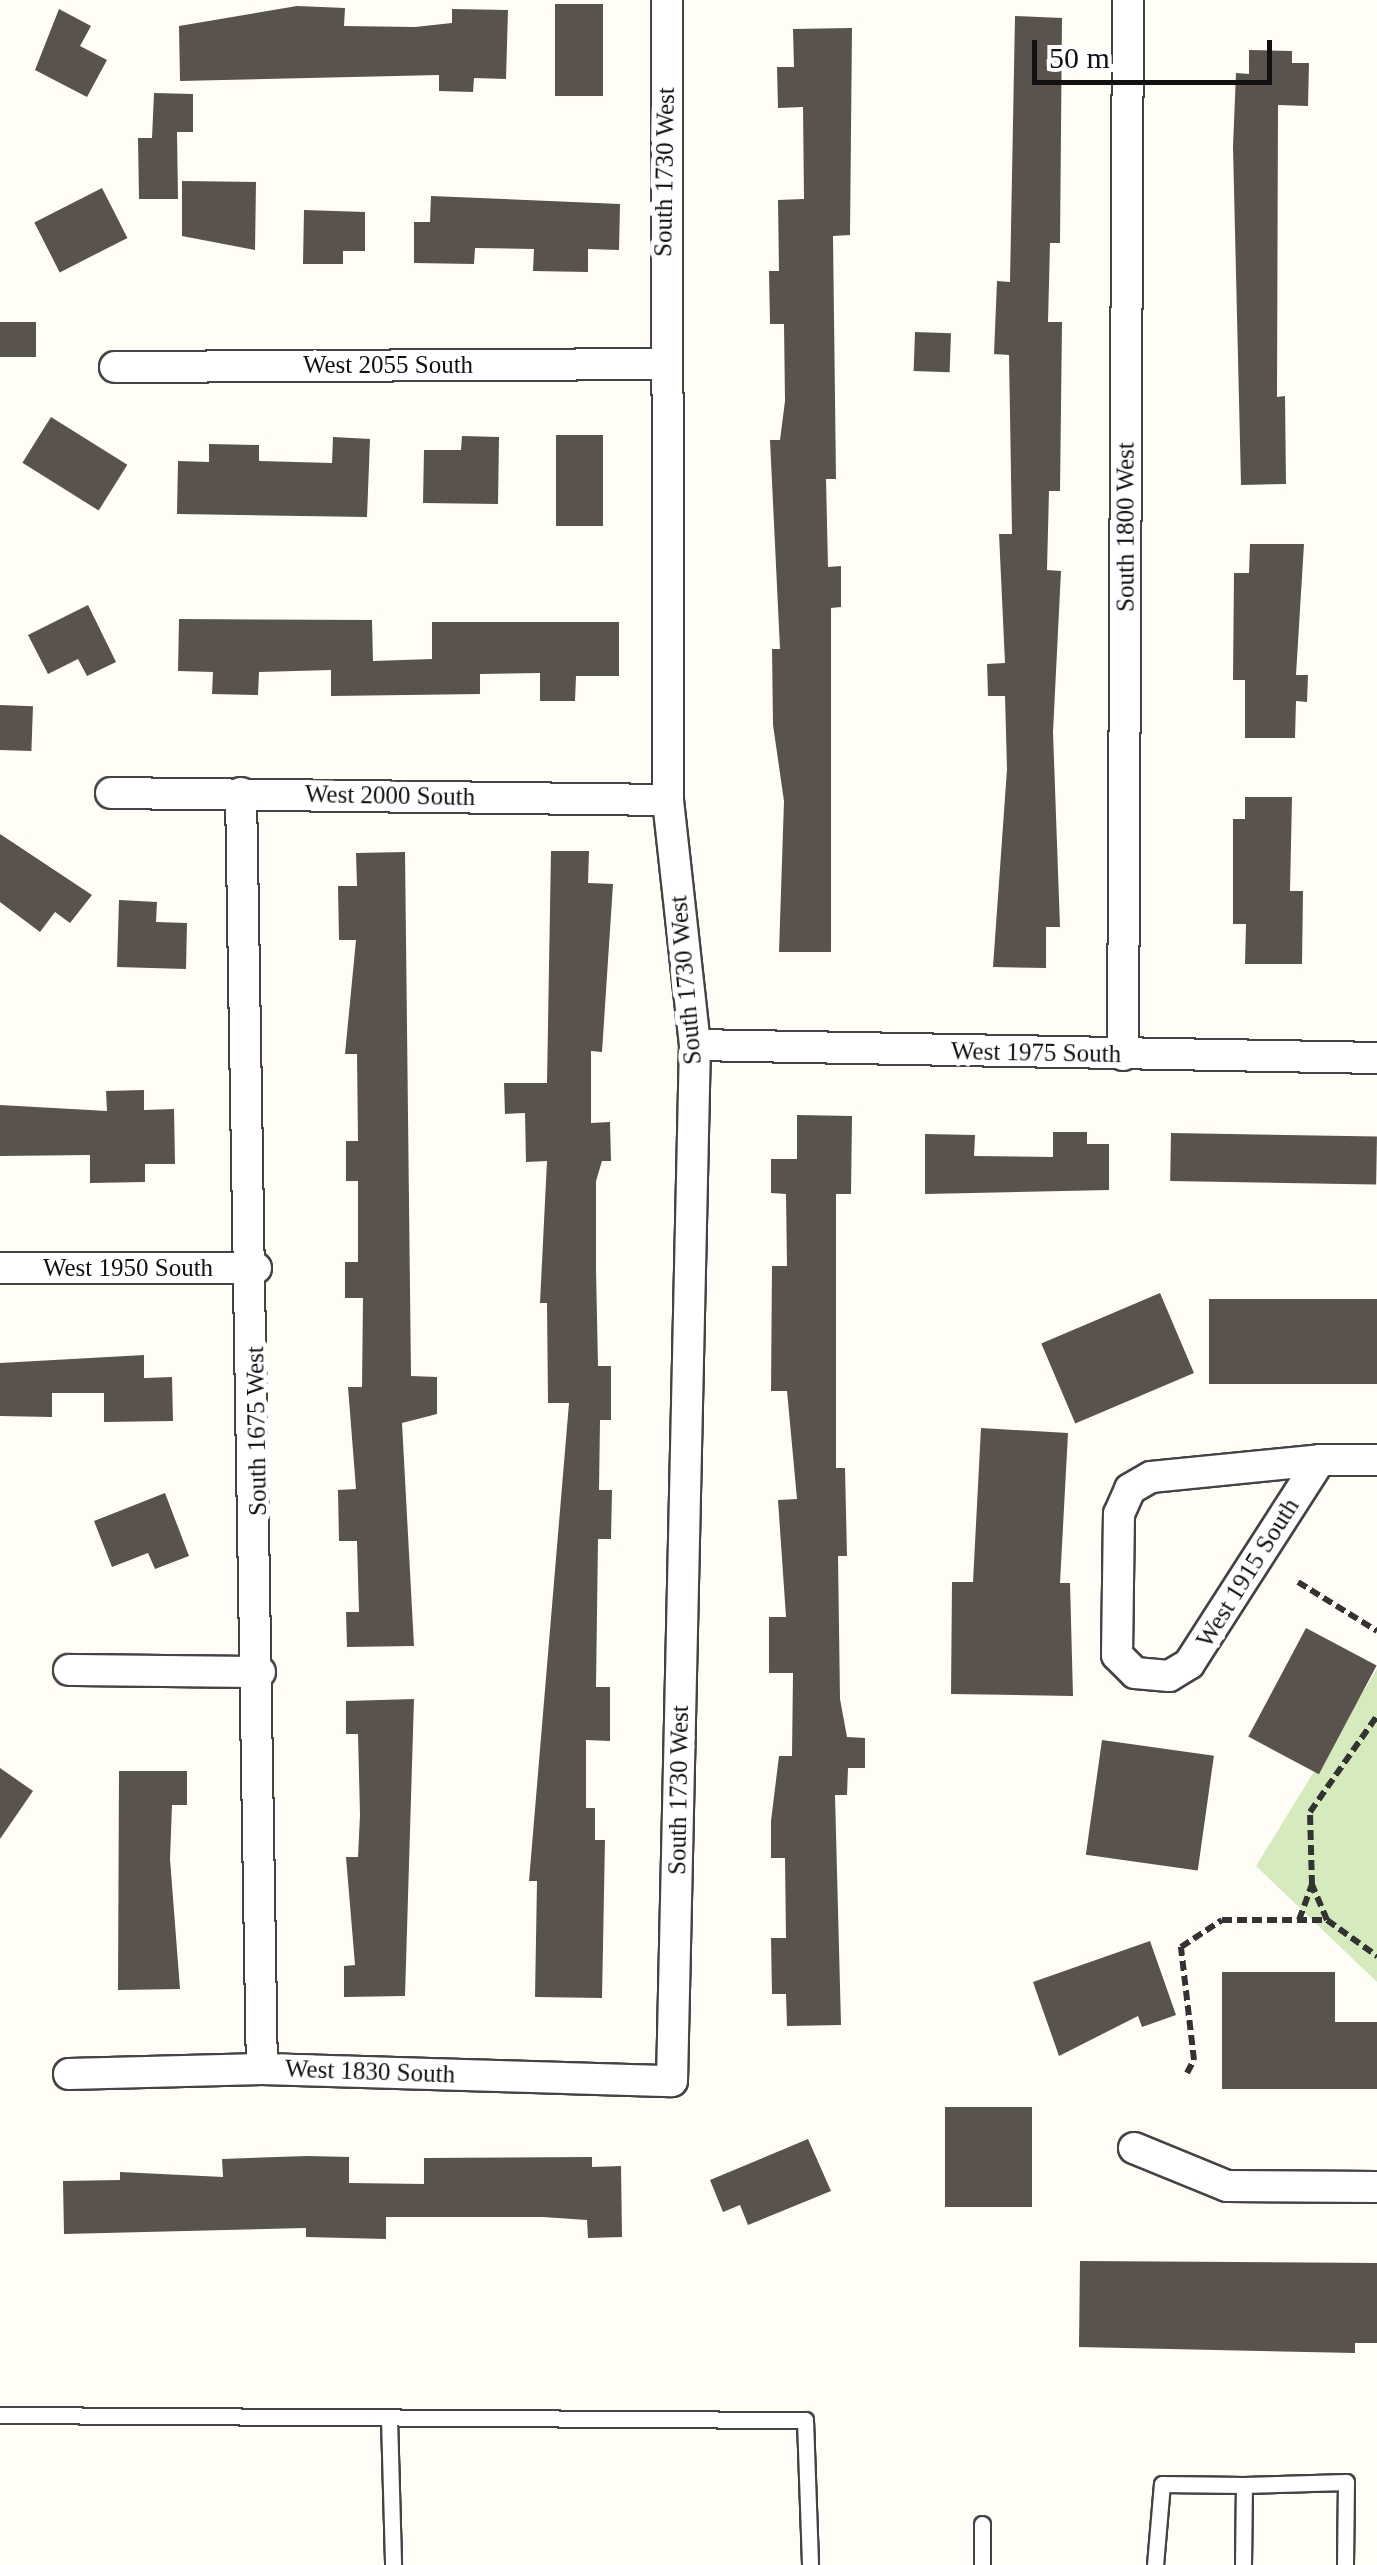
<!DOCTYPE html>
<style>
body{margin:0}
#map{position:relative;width:1377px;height:2565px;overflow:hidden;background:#fffdf5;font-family:Georgia,serif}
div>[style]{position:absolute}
.green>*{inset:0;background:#d5ebbd}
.building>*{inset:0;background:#5a524d;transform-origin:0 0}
.path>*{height:6px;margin-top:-3px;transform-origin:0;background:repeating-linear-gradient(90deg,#333 0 10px,transparent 0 15px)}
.roads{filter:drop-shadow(2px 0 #444) drop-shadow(-2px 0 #444) drop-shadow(0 2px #444) drop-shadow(0 -2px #444)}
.service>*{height:15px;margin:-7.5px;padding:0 7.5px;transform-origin:7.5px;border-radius:7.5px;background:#fff}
.minor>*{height:30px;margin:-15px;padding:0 15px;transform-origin:15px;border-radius:15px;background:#fff}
span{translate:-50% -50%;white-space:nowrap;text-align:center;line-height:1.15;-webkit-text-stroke:10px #fff;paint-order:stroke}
.street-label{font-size:25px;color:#111}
.scale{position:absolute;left:1032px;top:40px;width:240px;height:45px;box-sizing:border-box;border:5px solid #111;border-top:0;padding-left:12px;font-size:30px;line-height:35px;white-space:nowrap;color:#111;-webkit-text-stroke:8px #fff;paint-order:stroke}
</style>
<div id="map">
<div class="green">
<div style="clip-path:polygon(1377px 1669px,1377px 1982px,1256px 1866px)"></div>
</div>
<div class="building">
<div style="left:555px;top:4px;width:48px;height:92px"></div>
<div style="clip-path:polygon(297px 6px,345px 8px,344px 26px,415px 27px,452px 23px,452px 9px,508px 10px,506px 79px,474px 78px,473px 92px,439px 91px,439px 75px,180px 81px,179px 26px)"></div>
<div style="clip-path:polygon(59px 9px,91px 26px,80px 46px,107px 60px,87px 97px,35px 70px)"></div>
<div style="clip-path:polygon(1015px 16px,1062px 18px,1060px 243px,1050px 243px,1048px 322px,1062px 322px,1060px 491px,1049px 491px,1047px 570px,1061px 571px,1053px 732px,1060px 927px,1046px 927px,1046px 968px,993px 967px,1007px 769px,1005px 696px,988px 696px,987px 664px,1005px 663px,999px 534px,1012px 534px,1009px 355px,994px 354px,997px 281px,1010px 282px)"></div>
<div style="clip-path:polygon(852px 28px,850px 235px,833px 236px,836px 479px,826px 479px,828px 567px,841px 566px,841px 607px,831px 608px,831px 952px,779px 952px,784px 801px,773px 725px,772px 649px,780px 649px,770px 440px,780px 440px,785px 401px,784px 324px,770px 324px,769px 271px,779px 271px,778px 200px,804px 199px,803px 107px,778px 108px,777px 67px,794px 67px,793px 29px)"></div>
<div style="clip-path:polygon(1249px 50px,1292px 51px,1292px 63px,1309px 63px,1308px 106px,1278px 105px,1277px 397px,1285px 396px,1286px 484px,1241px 485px,1233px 147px,1236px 73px,1249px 74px)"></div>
<div style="clip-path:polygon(154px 93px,193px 94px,193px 132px,177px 132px,178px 199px,139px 199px,138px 138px,152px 138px)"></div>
<div style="clip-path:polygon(182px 181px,256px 182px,255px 250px,182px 236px)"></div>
<div style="left:102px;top:188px;width:56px;height:76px;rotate:63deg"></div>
<div style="clip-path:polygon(431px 196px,620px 204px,619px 250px,588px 249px,588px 272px,533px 271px,534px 249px,475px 248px,474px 264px,414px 263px,414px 222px,430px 222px)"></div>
<div style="clip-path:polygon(304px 210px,365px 212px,365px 251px,343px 251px,343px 264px,303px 264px)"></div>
<div style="left:0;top:322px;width:36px;height:35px"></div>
<div style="left:915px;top:332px;width:36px;height:39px;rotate:2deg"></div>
<div style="left:51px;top:417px;width:90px;height:54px;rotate:32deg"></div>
<div style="left:556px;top:435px;width:47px;height:91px"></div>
<div style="clip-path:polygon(462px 436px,499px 437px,498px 504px,423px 503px,424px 450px,461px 450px)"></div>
<div style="clip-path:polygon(333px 437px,370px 439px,367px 517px,177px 514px,178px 461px,209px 462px,209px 444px,259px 445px,259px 461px,332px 463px)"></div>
<div style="clip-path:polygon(1250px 544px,1304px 544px,1296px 675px,1308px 675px,1307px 702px,1296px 701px,1295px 738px,1245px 738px,1245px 680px,1233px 680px,1234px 573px,1249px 573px)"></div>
<div style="clip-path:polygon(88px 605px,116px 662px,87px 676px,78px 659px,48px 674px,28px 635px)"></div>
<div style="clip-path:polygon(179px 619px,372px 620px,373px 661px,432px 659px,432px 622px,619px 622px,619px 676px,576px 676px,575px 701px,540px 701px,540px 673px,480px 674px,480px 694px,331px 696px,331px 670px,259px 672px,258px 695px,212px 694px,213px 672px,178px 671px)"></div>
<div style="left:0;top:705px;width:33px;height:45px;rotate:2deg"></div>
<div style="clip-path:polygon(1245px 797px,1292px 797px,1290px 891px,1303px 891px,1302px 964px,1245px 964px,1246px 924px,1233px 924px,1233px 819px,1245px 819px)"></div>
<div style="clip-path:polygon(0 834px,92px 895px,70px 923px,55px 912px,40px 932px,0 902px)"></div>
<div style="clip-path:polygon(551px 851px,589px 851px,588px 883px,613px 884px,602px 1052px,591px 1051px,591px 1123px,610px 1122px,611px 1161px,602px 1161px,596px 1181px,596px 1269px,598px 1366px,611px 1366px,611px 1420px,600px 1420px,599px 1490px,612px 1490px,611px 1539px,598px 1539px,596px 1687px,610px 1687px,610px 1741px,586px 1740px,586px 1808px,595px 1808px,595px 1840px,605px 1840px,602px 1998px,535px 1997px,537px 1881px,529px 1881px,569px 1403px,548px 1403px,547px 1303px,540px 1303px,547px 1161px,526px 1162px,525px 1113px,505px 1114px,504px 1083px,547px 1083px)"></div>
<div style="clip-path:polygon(405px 852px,411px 1376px,437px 1377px,437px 1414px,402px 1423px,414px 1646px,347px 1647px,346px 1612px,359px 1612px,357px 1541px,339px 1541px,338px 1490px,356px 1489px,348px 1387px,362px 1387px,363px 1298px,345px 1298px,345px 1262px,358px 1262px,358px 1181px,346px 1181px,346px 1141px,358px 1141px,357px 1054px,345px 1054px,356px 940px,339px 940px,338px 886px,357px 886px,356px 853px)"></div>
<div style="clip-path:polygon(119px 900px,157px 902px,156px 922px,187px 923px,186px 969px,117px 967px)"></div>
<div style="clip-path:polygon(144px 1090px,144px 1110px,174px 1109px,175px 1164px,145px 1164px,145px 1182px,90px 1183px,90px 1155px,0 1156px,0 1105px,107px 1111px,106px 1091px)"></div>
<div style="clip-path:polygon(797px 1115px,852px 1116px,851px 1194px,836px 1194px,836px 1468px,845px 1468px,847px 1556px,838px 1556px,840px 1699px,847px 1737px,865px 1738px,865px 1768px,848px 1768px,847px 1795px,835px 1795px,841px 2025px,787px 2026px,786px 1994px,772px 1994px,771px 1938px,786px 1938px,785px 1858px,771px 1858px,771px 1821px,779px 1756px,792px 1756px,793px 1673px,769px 1673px,769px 1617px,786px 1617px,778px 1500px,797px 1499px,787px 1391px,771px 1391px,772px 1266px,787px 1266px,786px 1194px,771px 1193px,771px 1159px,797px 1159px)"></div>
<div style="clip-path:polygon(1053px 1132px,1087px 1132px,1087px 1144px,1109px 1144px,1109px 1190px,925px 1194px,925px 1134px,975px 1135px,974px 1156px,1053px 1157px)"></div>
<div style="left:1171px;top:1133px;width:206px;height:48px;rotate:1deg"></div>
<div style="left:1160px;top:1293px;width:87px;height:129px;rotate:67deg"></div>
<div style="left:1209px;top:1299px;width:168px;height:85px"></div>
<div style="clip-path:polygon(144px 1355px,144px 1378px,172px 1377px,173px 1421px,104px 1422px,104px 1393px,52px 1393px,52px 1417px,0 1416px,0 1363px)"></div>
<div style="clip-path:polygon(981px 1428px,1068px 1433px,1060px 1583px,1070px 1583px,1073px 1696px,951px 1694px,952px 1582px,973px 1582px)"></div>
<div style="clip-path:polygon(165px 1493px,189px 1556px,155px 1569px,148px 1553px,112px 1567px,94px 1521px)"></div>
<div style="left:1306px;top:1628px;width:80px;height:123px;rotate:28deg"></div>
<div style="clip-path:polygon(414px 1699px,405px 1996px,344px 1997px,344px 1966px,355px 1965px,346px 1857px,358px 1857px,360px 1815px,358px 1734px,346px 1734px,346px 1701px)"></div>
<div style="left:1102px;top:1740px;width:113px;height:116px;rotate:8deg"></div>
<div style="clip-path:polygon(0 1768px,33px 1791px,0 1839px)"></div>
<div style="clip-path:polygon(119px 1771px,187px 1771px,187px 1805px,172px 1805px,170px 1859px,180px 1989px,118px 1990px)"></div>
<div style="clip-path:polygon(1150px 1941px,1176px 2015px,1142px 2027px,1138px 2016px,1059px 2056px,1033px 1982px)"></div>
<div style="clip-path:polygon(1222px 1972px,1335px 1972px,1335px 2022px,1377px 2022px,1377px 2089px,1222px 2089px)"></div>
<div style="left:945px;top:2107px;width:87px;height:100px"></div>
<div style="clip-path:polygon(808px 2139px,831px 2191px,748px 2225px,740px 2205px,723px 2212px,710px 2180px)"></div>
<div style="clip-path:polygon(307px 2156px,349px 2157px,349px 2183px,424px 2184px,424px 2158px,592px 2157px,592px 2167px,621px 2166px,622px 2237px,588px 2238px,587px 2220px,543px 2217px,386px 2217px,386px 2239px,306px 2237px,306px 2228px,64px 2234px,63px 2181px,120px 2180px,120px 2172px,223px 2177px,222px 2159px)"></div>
<div style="clip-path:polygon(1080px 2261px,1377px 2263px,1377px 2343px,1355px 2343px,1355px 2353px,1079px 2347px)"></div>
</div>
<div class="path">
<div style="left:1298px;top:1582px;width:93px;rotate:31.8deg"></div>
<div style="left:1299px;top:1920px;width:37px;rotate:-70deg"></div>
<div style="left:1312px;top:1885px;width:73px;rotate:-91.6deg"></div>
<div style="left:1310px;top:1812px;width:117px;rotate:-55.1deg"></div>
<div style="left:1327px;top:1920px;width:62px;rotate:35.8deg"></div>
<div style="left:1187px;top:2073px;width:15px;rotate:-62deg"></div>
<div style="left:1194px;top:2060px;width:114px;rotate:-96.6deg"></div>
<div style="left:1181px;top:1947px;width:49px;rotate:-33.4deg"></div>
<div style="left:1222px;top:1920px;width:105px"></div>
<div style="left:1327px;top:1920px;width:38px;rotate:-113deg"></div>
</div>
<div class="roads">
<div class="service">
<div style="left:0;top:2415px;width:805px;rotate:0.36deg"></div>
<div style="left:805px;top:2420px;width:145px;rotate:88deg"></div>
<div style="left:389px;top:2418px;width:147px;rotate:88.4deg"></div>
<div style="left:982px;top:2565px;width:41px;rotate:-90deg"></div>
<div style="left:1155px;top:2565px;width:81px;rotate:-85.1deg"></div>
<div style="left:1162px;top:2484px;width:82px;rotate:0.7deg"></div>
<div style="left:1243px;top:2565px;width:80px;rotate:-89.3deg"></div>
<div style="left:1244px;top:2485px;width:102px;rotate:-1.7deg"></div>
<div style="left:1346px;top:2482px;width:83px;rotate:90.7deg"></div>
</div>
<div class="minor">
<div style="left:115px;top:367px;width:547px;rotate:-0.31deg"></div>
<div style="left:111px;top:793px;width:557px;rotate:0.72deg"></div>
<div style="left:241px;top:793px;width:1276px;rotate:89.06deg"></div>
<div style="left:695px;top:1045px;width:682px;rotate:1.09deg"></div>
<div style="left:1123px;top:1055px;width:1055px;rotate:-89.73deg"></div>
<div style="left:0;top:1268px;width:256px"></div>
<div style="left:1320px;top:1460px;width:242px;rotate:122.7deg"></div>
<div style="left:1189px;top:1664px;width:23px;rotate:149deg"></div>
<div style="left:1169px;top:1676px;width:34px;rotate:-175deg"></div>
<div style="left:1135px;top:1673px;width:25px;rotate:-135deg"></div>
<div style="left:1117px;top:1655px;width:141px;rotate:-89.2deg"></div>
<div style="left:1119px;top:1514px;width:27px;rotate:-66deg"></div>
<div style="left:1130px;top:1489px;width:24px;rotate:-30deg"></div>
<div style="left:1151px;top:1477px;width:170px;rotate:-5.7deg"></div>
<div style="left:1320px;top:1460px;width:57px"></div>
<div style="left:69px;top:1670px;width:191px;rotate:0.6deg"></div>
<div style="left:69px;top:2074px;width:193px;rotate:-1.5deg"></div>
<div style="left:262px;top:2069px;width:410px;rotate:1.7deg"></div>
<div style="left:672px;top:2081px;width:1036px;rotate:-88.73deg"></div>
<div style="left:695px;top:1045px;width:246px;rotate:-96.3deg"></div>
<div style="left:668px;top:800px;width:800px;rotate:-90.07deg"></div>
<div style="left:1134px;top:2148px;width:100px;rotate:22.2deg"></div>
<div style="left:1227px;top:2186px;width:150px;rotate:0.4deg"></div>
</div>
</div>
<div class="street-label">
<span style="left:665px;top:172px;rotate:-89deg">South 1730 West</span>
<span style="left:388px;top:365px">West 2055 South</span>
<span style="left:1126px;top:527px;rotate:-90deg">South 1800 West</span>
<span style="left:390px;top:796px;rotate:1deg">West 2000 South</span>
<span style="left:686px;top:980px;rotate:-95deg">South 1730 West</span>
<span style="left:1036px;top:1053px;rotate:1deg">West 1975 South</span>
<span style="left:128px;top:1268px">West 1950 South</span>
<span style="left:257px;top:1431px;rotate:-91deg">South 1675 West</span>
<span style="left:1248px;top:1573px;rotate:-58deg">West 1915 South</span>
<span style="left:679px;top:1790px;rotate:-89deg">South 1730 West</span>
<span style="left:370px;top:2072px;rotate:2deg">West 1830 South</span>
</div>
<div class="scale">50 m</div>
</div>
